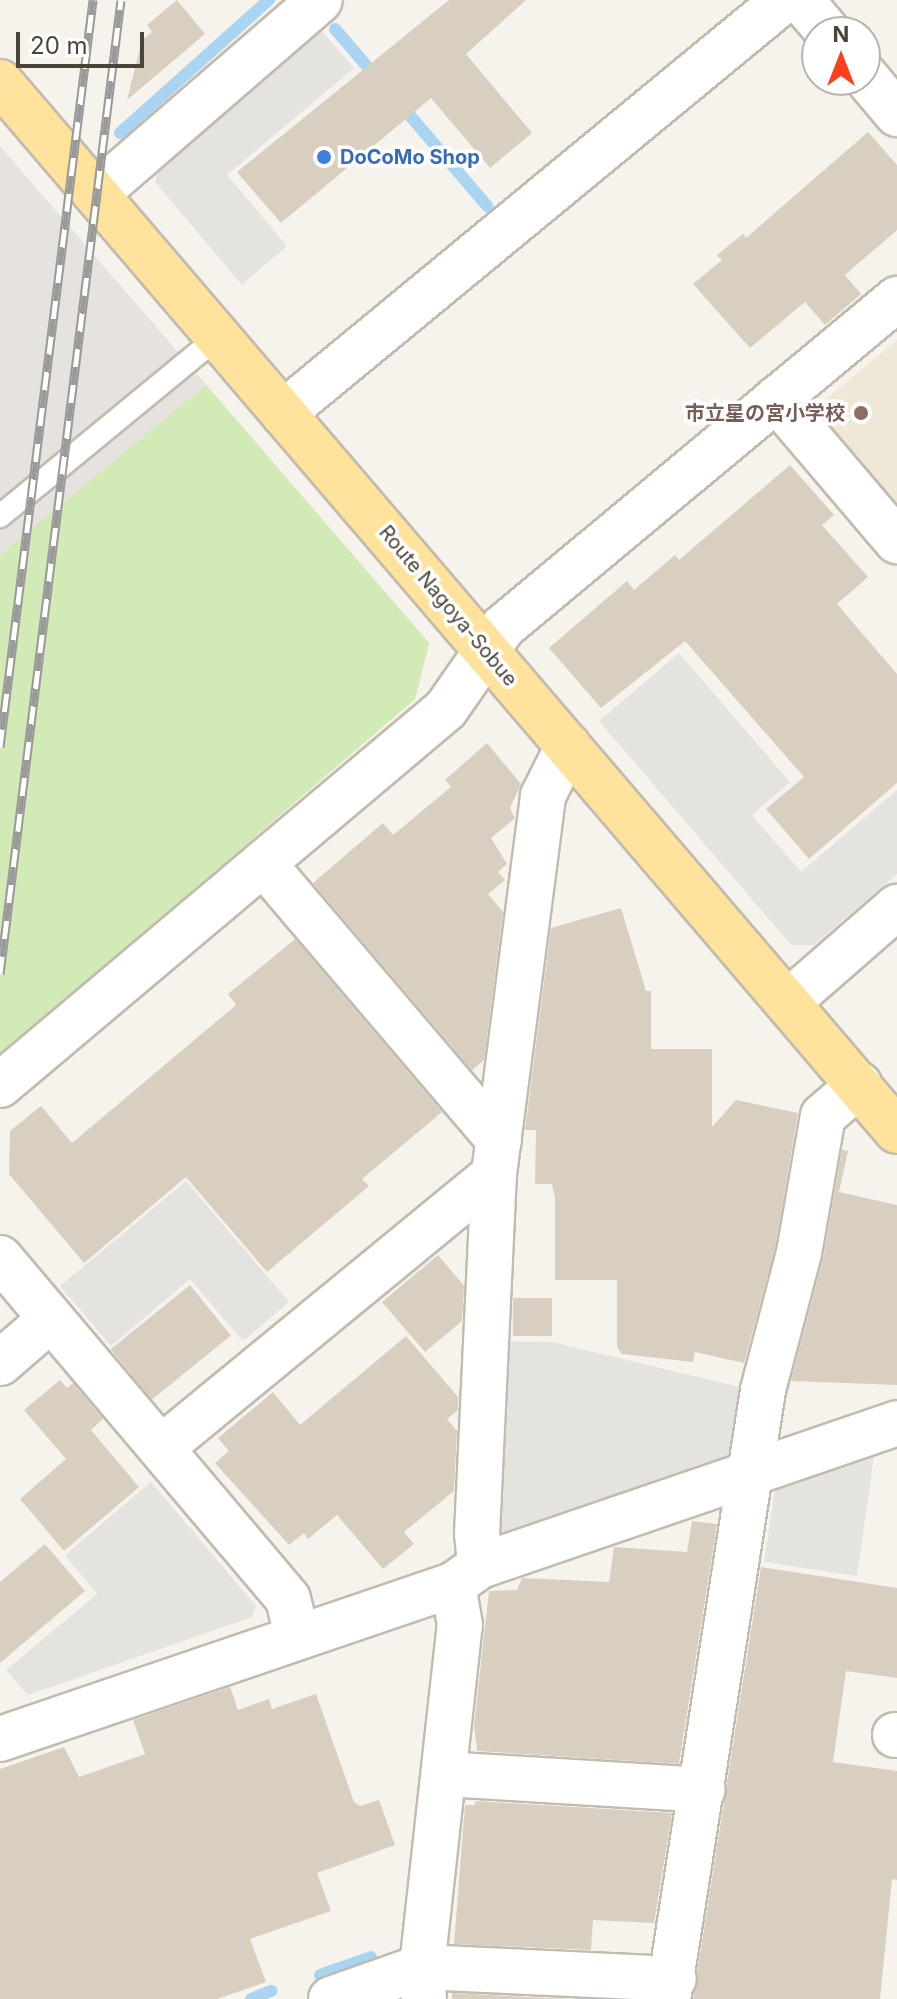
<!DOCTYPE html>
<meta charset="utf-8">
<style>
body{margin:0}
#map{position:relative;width:897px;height:1999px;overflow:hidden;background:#f6f3ec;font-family:Inter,"Noto Sans JP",sans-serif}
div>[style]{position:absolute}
.industrial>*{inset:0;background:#e6e2dd}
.education>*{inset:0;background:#efe8d6}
.green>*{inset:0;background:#d2eab5}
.parking>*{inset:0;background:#e5e3e0}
.stream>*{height:12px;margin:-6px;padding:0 6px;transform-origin:6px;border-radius:6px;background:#a9d4f2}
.building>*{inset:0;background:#d8cfc1;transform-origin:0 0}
.roads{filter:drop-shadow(2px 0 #c2bbae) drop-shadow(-2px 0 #c2bbae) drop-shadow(0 2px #c2bbae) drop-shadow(0 -2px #c2bbae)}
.lane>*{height:22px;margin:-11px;padding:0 11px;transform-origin:11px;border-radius:11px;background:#fff}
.street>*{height:44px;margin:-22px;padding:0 22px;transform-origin:22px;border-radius:22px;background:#fff}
.primary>*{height:44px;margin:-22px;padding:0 22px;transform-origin:22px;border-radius:22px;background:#ffe39c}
.rail>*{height:9px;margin-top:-4.5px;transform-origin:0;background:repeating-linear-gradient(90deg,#fff 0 18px,#9a9a9a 0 36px);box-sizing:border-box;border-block:2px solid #9a9a9a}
.dots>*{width:22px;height:22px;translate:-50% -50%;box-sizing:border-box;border:4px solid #fff;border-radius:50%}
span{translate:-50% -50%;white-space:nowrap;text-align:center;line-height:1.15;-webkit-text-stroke:7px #fff;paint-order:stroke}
.shop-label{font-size:20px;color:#366cbe;font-weight:700}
.left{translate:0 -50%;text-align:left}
.education-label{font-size:20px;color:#785e54;font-weight:700}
.right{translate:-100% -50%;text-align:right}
.street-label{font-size:20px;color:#4b4439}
.north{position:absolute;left:801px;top:16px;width:80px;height:80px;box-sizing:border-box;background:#fff;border:2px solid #b7b4b0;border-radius:50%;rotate:0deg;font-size:22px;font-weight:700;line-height:32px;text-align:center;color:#4b4439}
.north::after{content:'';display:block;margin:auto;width:28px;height:36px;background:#fc3f1d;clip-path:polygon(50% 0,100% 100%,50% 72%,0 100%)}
.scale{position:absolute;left:16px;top:32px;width:128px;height:36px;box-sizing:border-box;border:4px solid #4b4439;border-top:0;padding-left:10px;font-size:24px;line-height:28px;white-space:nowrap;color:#4b4439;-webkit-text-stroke:6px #fff;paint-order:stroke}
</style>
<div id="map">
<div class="industrial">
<div style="clip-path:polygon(0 146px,429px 643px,415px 699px,0 1056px)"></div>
</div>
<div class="education">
<div style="clip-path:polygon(897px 340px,897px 508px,826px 425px,825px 400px)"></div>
</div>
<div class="green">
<div style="clip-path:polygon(206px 385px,429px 643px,415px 699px,0 1056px,0 555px)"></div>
</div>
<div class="parking">
<div style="clip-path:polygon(320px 29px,354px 68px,227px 175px,287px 246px,242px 285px,156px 183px,156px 168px)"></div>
<div style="clip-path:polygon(679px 653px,790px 782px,752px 815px,801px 872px,897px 790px,897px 874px,814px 945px,791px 945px,599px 721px)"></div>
<div style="clip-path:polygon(186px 1181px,289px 1302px,243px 1341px,190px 1279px,111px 1346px,60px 1286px)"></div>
<div style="clip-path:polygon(500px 1341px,552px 1342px,752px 1390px,744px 1444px,729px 1457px,504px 1538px,491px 1531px)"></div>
<div style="clip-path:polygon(874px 1456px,857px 1576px,764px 1562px,775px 1490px)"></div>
<div style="clip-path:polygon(151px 1482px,256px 1606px,252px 1617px,28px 1695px,6px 1670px,97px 1594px,65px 1555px)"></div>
</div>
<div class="stream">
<div style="left:335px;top:29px;width:65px;rotate:49.4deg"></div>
<div style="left:400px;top:104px;width:134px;rotate:49.5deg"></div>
<div style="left:120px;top:133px;width:200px;rotate:-41.8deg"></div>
<div style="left:320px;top:1975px;width:54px;rotate:-19.4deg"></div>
<div style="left:251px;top:1999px;width:22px;rotate:-22deg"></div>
</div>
<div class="building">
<div style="clip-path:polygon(177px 0,205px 34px,127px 100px,142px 40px,152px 32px,147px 25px)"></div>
<div style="clip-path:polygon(449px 0,526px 0,466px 54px,532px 133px,490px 168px,431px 98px,281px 223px,237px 172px)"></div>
<div style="clip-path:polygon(868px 132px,897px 165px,897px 230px,845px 275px,861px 294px,825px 325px,805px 302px,750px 348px,693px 284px,722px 260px,717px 255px,743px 234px,746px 238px)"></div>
<div style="clip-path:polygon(790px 465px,834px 515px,822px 525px,868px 577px,837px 604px,897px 674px,897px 783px,809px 859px,766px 809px,804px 777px,685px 641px,601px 708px,549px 648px,627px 581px,634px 590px,675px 555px,679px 560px)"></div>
<div style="clip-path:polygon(487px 743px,521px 784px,510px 808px,515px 818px,491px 838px,507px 864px,498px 872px,505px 880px,488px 894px,503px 912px,484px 1060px,472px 1070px,313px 883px,383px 823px,393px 835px,451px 787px,445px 780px)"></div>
<div style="clip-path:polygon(621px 908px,646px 991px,651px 991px,651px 1049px,712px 1049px,712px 1127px,736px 1100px,798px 1113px,775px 1248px,744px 1363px,695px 1352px,693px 1362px,622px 1354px,617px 1347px,617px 1280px,555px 1280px,555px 1198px,552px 1184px,535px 1184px,536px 1130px,525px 1130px,551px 928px)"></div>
<div style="clip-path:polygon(295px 939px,442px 1112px,362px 1179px,369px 1186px,267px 1272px,186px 1177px,84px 1263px,9px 1174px,10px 1131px,41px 1106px,72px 1143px,236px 1005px,228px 994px)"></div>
<div style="clip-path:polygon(842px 1150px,848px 1151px,839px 1192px,897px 1205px,897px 1385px,791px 1381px,823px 1259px)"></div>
<div style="clip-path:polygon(438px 1255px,464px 1286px,462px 1321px,425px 1352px,382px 1302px)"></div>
<div style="left:190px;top:1285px;width:65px;height:102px;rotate:51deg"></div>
<div style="left:513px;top:1298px;width:39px;height:38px"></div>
<div style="clip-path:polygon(406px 1336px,458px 1397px,458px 1410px,447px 1419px,457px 1431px,454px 1491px,404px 1532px,414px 1544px,383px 1569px,337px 1515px,308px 1539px,304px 1533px,289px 1545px,215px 1463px,229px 1451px,218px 1438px,273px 1392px,300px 1425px)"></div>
<div style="clip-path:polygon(60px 1380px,67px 1388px,73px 1383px,103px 1419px,91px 1430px,139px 1487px,64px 1551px,20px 1499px,66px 1459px,24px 1410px)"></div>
<div style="clip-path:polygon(692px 1521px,717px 1524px,679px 1764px,477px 1751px,474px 1725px,489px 1591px,517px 1590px,522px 1578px,609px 1582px,614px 1547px,687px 1552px)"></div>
<div style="clip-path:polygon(45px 1544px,85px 1591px,0 1663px,0 1582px)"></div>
<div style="clip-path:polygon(761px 1567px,897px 1588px,897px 1678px,846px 1671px,833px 1762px,897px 1771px,897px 1880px,892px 1879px,880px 1999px,693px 1999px)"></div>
<div style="clip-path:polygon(230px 1687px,238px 1710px,269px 1699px,272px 1709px,316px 1694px,354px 1802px,360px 1806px,379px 1800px,395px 1845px,317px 1873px,331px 1911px,250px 1939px,266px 1982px,217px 1999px,0 1999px,0 1769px,64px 1747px,79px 1777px,145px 1754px,133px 1720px)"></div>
<div style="clip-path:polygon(475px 1801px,672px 1813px,654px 1923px,593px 1920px,591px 1950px,454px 1944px,465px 1805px,475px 1805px)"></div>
<div style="clip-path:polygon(452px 1993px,568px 1999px,452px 1999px)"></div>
</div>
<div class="roads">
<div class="lane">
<div style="left:0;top:516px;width:282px;rotate:-39.4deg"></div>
</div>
<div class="street">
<div style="left:801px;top:0;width:42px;rotate:49.8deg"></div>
<div style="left:865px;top:76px;width:50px;rotate:49.9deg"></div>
<div style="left:96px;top:194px;width:296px;rotate:-40.9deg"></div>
<div style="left:776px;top:399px;width:187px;rotate:49.6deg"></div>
<div style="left:283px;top:413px;width:649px;rotate:-39.5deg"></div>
<div style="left:263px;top:863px;width:364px;rotate:49.6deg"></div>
<div style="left:788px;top:1002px;width:145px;rotate:-41.1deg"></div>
<div style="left:0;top:1085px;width:583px;rotate:-40.13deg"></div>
<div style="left:446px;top:709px;width:100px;rotate:-55.2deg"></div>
<div style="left:503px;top:627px;width:513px;rotate:-39.78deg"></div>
<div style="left:0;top:1258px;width:446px;rotate:49.8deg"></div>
<div style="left:288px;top:1599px;width:37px;rotate:76deg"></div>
<div style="left:0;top:1363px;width:67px;rotate:-40.8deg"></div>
<div style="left:161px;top:1448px;width:431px;rotate:-39.4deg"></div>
<div style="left:480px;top:1566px;width:32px;rotate:-95deg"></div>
<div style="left:477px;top:1534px;width:360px;rotate:-87.3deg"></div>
<div style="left:494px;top:1174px;width:381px;rotate:-82.6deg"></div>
<div style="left:543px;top:796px;width:56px;rotate:-63.4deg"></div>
<div style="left:895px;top:1735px;width:2px"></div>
<div style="left:0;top:1739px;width:478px;rotate:-18.8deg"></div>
<div style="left:453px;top:1585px;width:33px;rotate:-35deg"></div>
<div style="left:480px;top:1566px;width:441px;rotate:-18.9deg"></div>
<div style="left:444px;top:1774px;width:259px;rotate:3.5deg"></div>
<div style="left:331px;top:1999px;width:96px;rotate:-19.4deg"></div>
<div style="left:422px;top:1967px;width:252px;rotate:2.7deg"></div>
<div style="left:424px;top:1999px;width:32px;rotate:-94deg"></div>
<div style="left:422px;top:1967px;width:344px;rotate:-83.7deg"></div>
<div style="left:460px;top:1625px;width:41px;rotate:-99.9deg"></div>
<div style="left:668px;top:1999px;width:616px;rotate:-81.13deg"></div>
<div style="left:763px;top:1390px;width:142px;rotate:-75.3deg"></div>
<div style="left:799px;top:1253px;width:139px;rotate:-80.1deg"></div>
<div style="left:823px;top:1116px;width:48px;rotate:-40.7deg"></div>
</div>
<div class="primary">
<div style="left:0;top:82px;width:1380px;rotate:49.47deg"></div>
</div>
</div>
<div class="rail">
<div style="left:0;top:747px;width:753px;rotate:-82.9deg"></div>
<div style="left:0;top:974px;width:981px;rotate:-82.92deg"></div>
</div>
<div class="dots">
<div style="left:324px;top:157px;background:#3f7fe0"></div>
<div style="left:861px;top:413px;background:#8d6e63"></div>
</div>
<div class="shop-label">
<span class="left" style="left:340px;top:157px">DoCoMo Shop</span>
</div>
<div class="education-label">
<span class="right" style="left:845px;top:413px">市立星の宮小学校</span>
</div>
<div class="street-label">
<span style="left:448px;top:606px;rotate:50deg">Route Nagoya-Sobue</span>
</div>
<div class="north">N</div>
<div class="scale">20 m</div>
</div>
